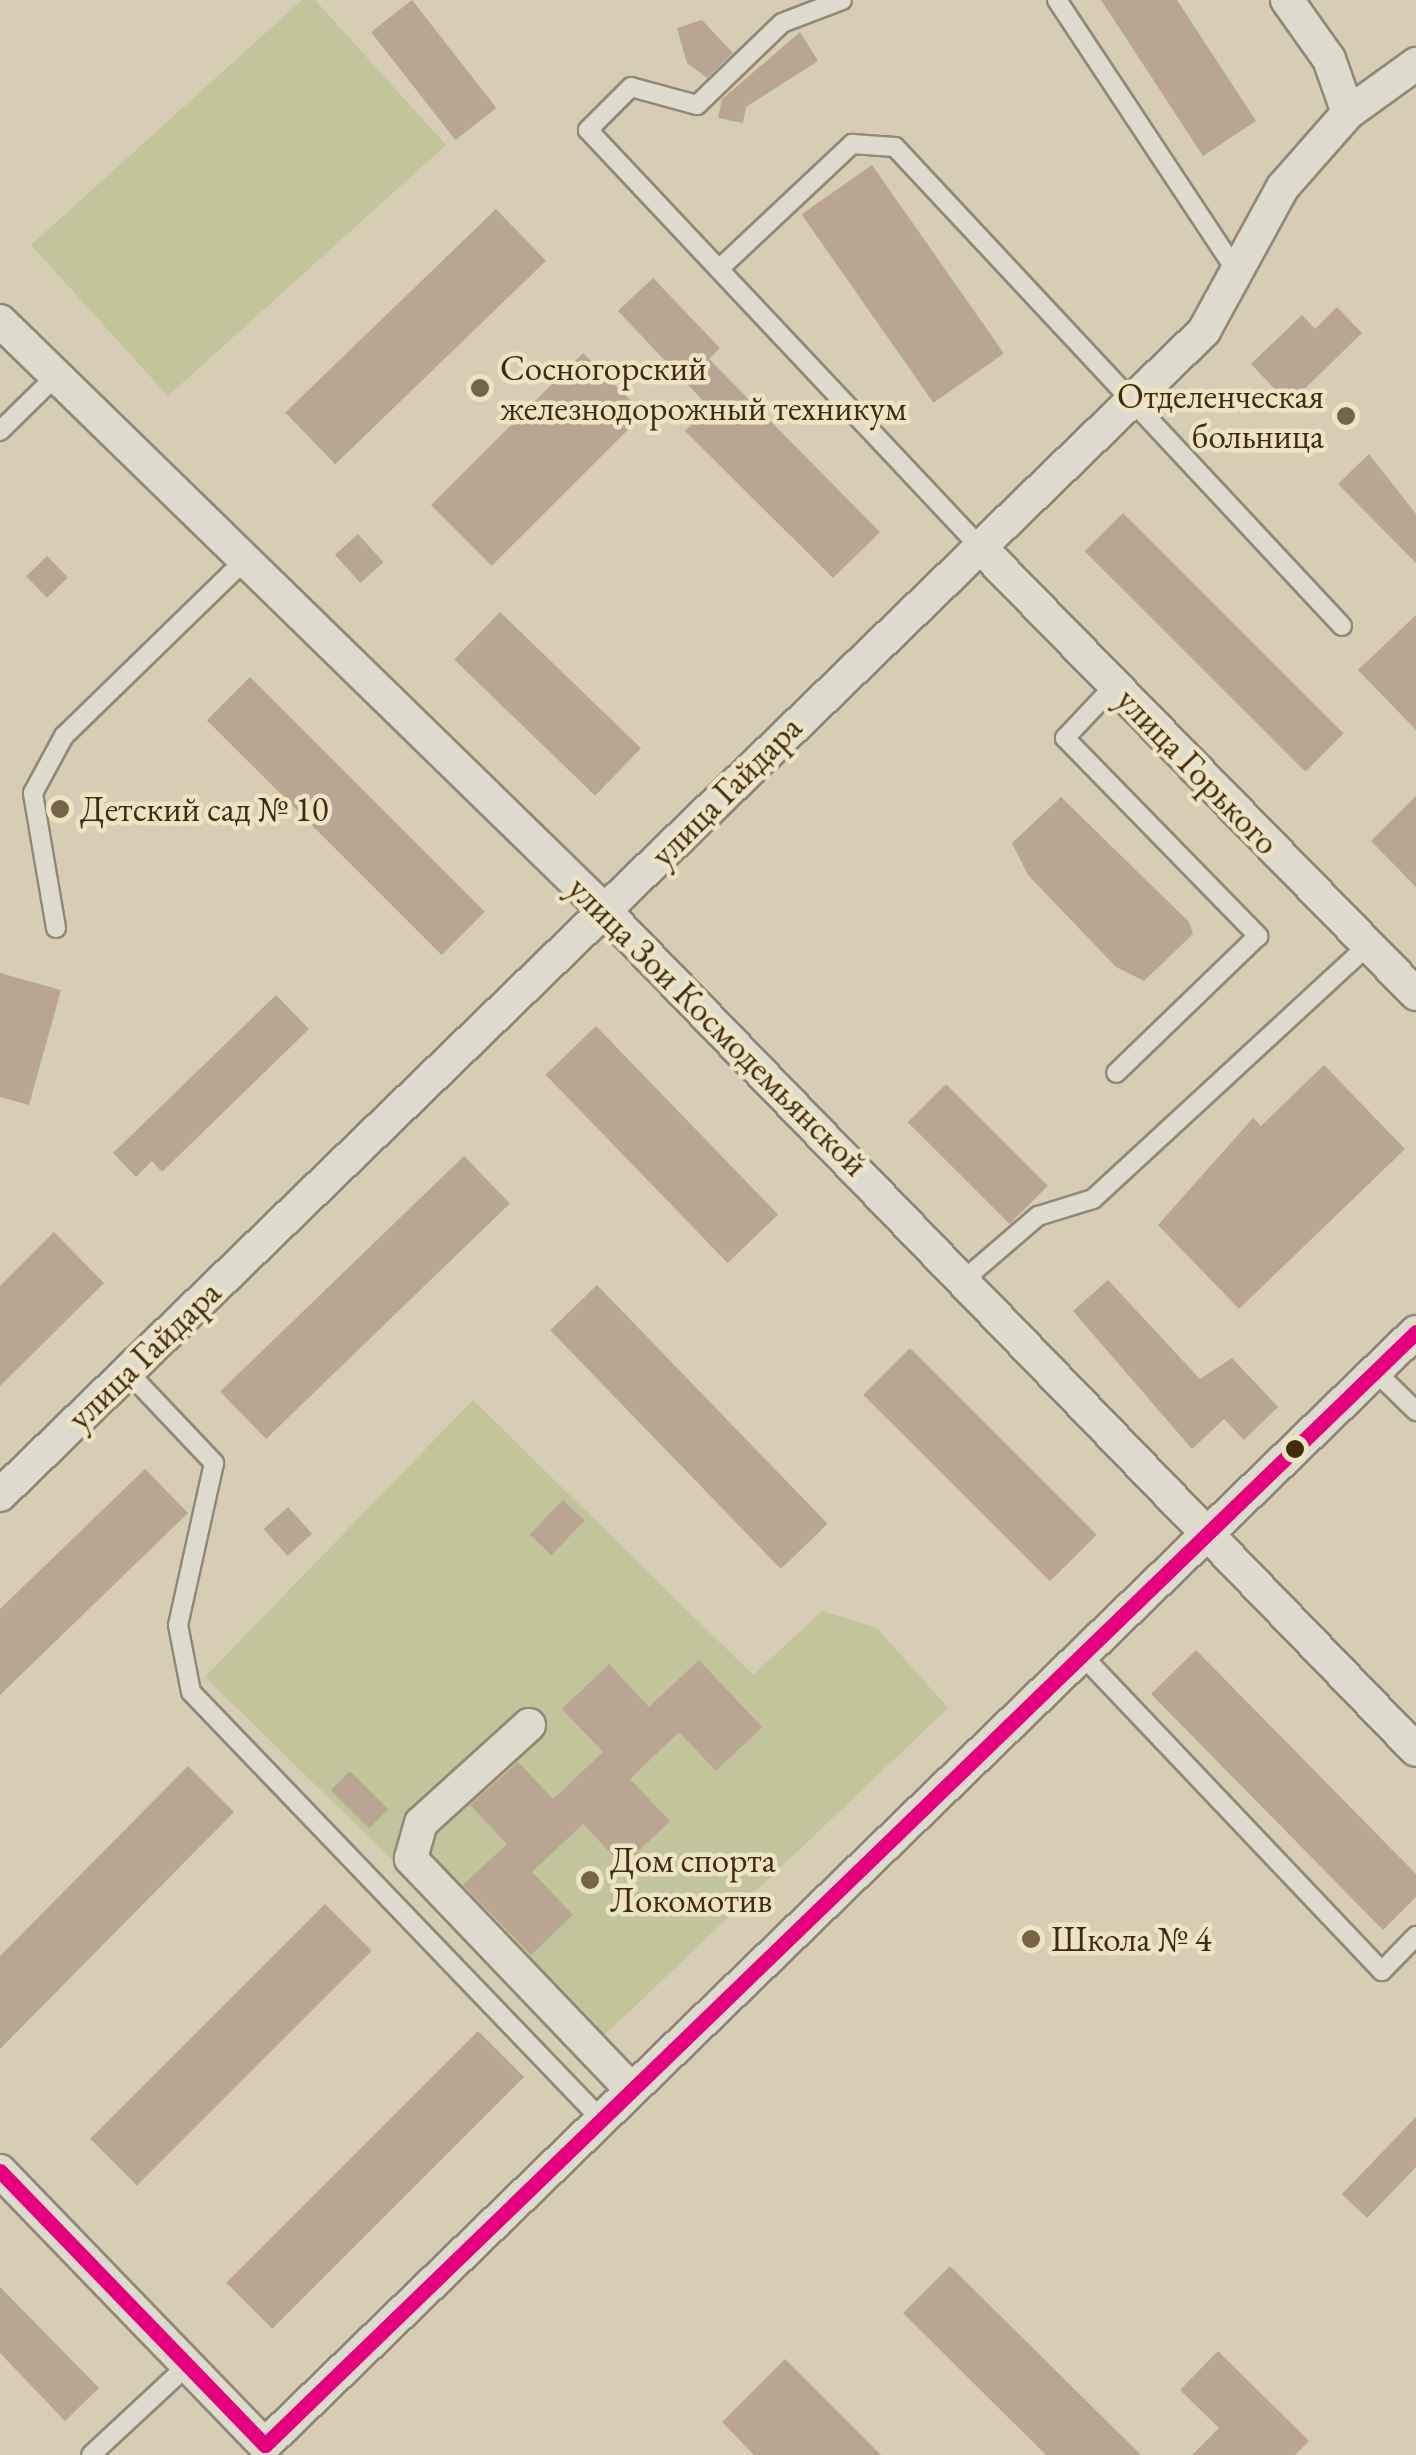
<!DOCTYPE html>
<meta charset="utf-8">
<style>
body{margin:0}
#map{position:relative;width:1416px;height:2455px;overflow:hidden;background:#d6cdb4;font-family:"EB Garamond",serif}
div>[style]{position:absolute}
.green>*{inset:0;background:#c2c49c}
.building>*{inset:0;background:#b8a692;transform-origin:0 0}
.roads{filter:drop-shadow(2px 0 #918977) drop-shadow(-2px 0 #918977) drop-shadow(0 2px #918977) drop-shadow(0 -2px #918977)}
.lane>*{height:18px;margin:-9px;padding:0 9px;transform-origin:9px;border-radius:9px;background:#dedace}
.street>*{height:32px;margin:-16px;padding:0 16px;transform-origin:16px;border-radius:16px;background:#dedace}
.bus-1>*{height:15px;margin:-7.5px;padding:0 7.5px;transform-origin:7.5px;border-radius:7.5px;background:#e5007d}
.dots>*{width:28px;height:28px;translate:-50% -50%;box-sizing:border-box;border:5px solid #ede3c5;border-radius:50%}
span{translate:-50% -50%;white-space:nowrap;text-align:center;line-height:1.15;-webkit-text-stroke:9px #ede3c5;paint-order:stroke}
.poi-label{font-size:35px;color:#422b0d}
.left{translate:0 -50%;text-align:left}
.right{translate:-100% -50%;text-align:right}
.street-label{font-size:35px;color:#422b0d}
</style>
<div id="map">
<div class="green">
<div style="clip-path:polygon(302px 0,315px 0,446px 145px,168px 396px,31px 245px)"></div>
<div style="clip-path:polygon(473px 1400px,753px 1675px,822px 1611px,877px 1628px,948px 1708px,588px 2051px,205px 1677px)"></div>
</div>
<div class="building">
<div style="left:412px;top:0;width:137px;height:52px;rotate:52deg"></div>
<div style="clip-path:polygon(1101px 0,1177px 0,1256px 121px,1203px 156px)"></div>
<div style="clip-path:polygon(702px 20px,733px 53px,707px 78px,687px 63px,677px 28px)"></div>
<div style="clip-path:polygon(800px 32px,818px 61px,746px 107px,743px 123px,718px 118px,722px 99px)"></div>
<div style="left:872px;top:165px;width:230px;height:86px;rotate:55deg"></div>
<div style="left:496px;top:209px;width:72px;height:293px;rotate:46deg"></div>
<div style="clip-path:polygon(653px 278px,720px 348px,709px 359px,880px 532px,833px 578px,685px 431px,709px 407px,618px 311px)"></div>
<div style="clip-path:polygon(1337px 307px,1362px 333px,1289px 404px,1251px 364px,1302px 315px,1315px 329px)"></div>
<div style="left:583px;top:353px;width:86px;height:215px;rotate:45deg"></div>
<div style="clip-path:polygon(1369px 454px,1416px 514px,1416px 563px,1338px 484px)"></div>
<div style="left:1123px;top:513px;width:312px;height:54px;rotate:45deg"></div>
<div style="left:358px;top:534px;width:38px;height:31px;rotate:48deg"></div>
<div style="left:47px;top:556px;width:30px;height:29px;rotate:46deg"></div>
<div style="left:500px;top:612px;width:196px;height:66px;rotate:44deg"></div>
<div style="clip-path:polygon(1416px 615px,1416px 730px,1358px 670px)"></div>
<div style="left:250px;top:677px;width:332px;height:61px;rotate:45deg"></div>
<div style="clip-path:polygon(1416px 796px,1416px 887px,1371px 841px)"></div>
<div style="clip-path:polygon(1061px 797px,1189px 922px,1193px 934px,1144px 981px,1116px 967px,1028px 875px,1012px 843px)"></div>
<div style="clip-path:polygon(0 973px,61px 990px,29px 1105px,0 1097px)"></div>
<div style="clip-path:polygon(276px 995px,309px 1029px,162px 1172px,152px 1161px,136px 1177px,113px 1153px)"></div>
<div style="left:596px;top:1026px;width:262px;height:70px;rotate:46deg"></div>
<div style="clip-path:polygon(1324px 1065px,1405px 1149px,1239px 1309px,1158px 1225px,1253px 1118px,1261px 1126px)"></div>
<div style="left:946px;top:1084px;width:144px;height:54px;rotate:45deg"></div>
<div style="left:464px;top:1156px;width:66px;height:339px;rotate:46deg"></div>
<div style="clip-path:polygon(54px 1232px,104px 1283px,0 1386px,0 1286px)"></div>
<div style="clip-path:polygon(1108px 1280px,1200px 1379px,1232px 1358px,1278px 1407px,1244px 1440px,1224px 1419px,1192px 1449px,1073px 1311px)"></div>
<div style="left:597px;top:1285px;width:332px;height:65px;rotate:46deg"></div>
<div style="left:910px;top:1348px;width:264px;height:66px;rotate:45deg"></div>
<div style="clip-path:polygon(145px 1469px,188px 1513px,0 1695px,0 1609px)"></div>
<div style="left:563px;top:1500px;width:30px;height:48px;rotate:44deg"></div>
<div style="left:288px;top:1507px;width:36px;height:33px;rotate:48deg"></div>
<div style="clip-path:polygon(1196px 1650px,1416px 1874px,1416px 1897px,1383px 1930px,1151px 1694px)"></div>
<div style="clip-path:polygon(699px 1660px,762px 1727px,716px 1771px,679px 1732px,630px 1779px,670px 1821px,623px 1866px,583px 1824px,532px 1872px,573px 1915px,531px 1955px,463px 1885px,507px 1844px,470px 1805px,518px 1762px,553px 1799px,603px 1752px,562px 1709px,609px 1664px,649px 1707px)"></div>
<div style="clip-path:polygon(188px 1766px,234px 1812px,0 2049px,0 1956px)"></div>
<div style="left:350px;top:1771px;width:54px;height:27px;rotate:45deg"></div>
<div style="left:325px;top:1904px;width:66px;height:332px;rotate:45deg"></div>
<div style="left:478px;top:2031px;width:65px;height:356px;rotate:45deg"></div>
<div style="clip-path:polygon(1416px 2117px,1416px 2167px,1367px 2218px,1342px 2194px)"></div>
<div style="clip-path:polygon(950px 2266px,1141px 2455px,1046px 2455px,903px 2313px)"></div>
<div style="clip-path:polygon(0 2287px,99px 2388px,65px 2421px,0 2353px)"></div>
<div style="clip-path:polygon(1218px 2351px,1309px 2441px,1295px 2455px,1192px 2455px,1219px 2428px,1180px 2390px)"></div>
<div style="clip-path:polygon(785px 2359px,881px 2455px,754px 2455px,722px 2422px)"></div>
</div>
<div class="roads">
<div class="lane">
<div style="left:842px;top:0;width:64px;rotate:159deg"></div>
<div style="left:782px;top:23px;width:118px;rotate:136deg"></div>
<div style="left:697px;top:105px;width:68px;rotate:-164.7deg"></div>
<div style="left:631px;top:87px;width:61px;rotate:135deg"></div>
<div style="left:588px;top:130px;width:574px;rotate:46.77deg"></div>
<div style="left:1057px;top:0;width:328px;rotate:56.5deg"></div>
<div style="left:719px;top:269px;width:183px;rotate:-43.2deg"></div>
<div style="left:852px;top:144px;width:43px;rotate:4deg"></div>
<div style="left:895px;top:147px;width:655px;rotate:46.98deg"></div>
<div style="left:0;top:431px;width:80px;rotate:-44.5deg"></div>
<div style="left:1115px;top:685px;width:73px;rotate:133.3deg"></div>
<div style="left:1065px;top:738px;width:277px;rotate:45.7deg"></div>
<div style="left:1258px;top:936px;width:197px;rotate:136deg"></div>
<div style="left:56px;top:928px;width:137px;rotate:-99.7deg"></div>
<div style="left:33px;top:793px;width:65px;rotate:-61.5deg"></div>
<div style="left:64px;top:736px;width:255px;rotate:-44.2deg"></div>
<div style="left:967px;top:1277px;width:94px;rotate:-40.7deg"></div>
<div style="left:1038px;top:1216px;width:58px;rotate:-17.2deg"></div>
<div style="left:1093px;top:1199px;width:374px;rotate:-42.7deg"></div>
<div style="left:1374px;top:1370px;width:59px;rotate:44.3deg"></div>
<div style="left:127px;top:1371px;width:127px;rotate:46.6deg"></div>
<div style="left:214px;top:1463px;width:166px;rotate:102.5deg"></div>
<div style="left:178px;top:1625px;width:68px;rotate:79deg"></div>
<div style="left:191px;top:1692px;width:588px;rotate:46.17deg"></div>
<div style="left:1079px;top:1652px;width:440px;rotate:46.5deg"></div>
<div style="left:1382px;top:1971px;width:49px;rotate:-45.8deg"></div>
<div style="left:91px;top:2455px;width:132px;rotate:-42.9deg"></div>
</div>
<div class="street">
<div style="left:1287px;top:0;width:72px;rotate:54.6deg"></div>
<div style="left:1329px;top:59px;width:57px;rotate:70.6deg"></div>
<div style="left:0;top:321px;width:844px;rotate:44.28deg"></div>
<div style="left:604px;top:910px;width:1168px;rotate:45.97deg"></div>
<div style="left:981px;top:548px;width:623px;rotate:45.72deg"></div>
<div style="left:0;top:1495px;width:1675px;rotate:-44.03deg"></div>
<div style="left:1204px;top:331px;width:164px;rotate:-61.3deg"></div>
<div style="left:1283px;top:187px;width:98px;rotate:-48.7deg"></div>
<div style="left:1348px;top:113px;width:84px;rotate:-35.8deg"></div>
<div style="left:529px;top:1725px;width:146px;rotate:137.8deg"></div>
<div style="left:421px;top:1823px;width:37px;rotate:106deg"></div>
<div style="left:411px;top:1859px;width:315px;rotate:46.3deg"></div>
<div style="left:0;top:2171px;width:381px;rotate:46deg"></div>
<div style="left:265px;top:2445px;width:1601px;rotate:-44.04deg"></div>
</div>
</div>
<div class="bus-1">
<div style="left:0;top:2171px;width:381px;rotate:46deg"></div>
<div style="left:265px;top:2445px;width:1601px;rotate:-44.04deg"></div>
</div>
<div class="dots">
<div style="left:480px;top:388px;background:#766447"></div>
<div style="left:1346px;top:416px;background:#766447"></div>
<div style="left:60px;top:809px;background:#766447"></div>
<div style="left:1295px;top:1449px;background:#422b0d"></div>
<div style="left:590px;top:1880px;background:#766447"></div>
<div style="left:1031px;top:1939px;background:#766447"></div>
</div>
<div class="poi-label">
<span class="left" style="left:500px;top:388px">Сосногорский<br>железнодорожный техникум</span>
<span class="right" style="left:1324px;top:416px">Отделенческая<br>больница</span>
<span class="left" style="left:80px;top:809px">Детский сад № 10</span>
<span class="left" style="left:610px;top:1880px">Дом спорта<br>Локомотив</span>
<span class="left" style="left:1051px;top:1939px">Школа № 4</span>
</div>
<div class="street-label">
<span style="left:1198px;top:771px;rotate:46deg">улица Горького</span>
<span style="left:726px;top:791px;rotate:-45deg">улица Гайдара</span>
<span style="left:718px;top:1026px;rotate:45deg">улица Зои Космодемьянской</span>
<span style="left:144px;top:1355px;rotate:-44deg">улица Гайдара</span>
</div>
</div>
